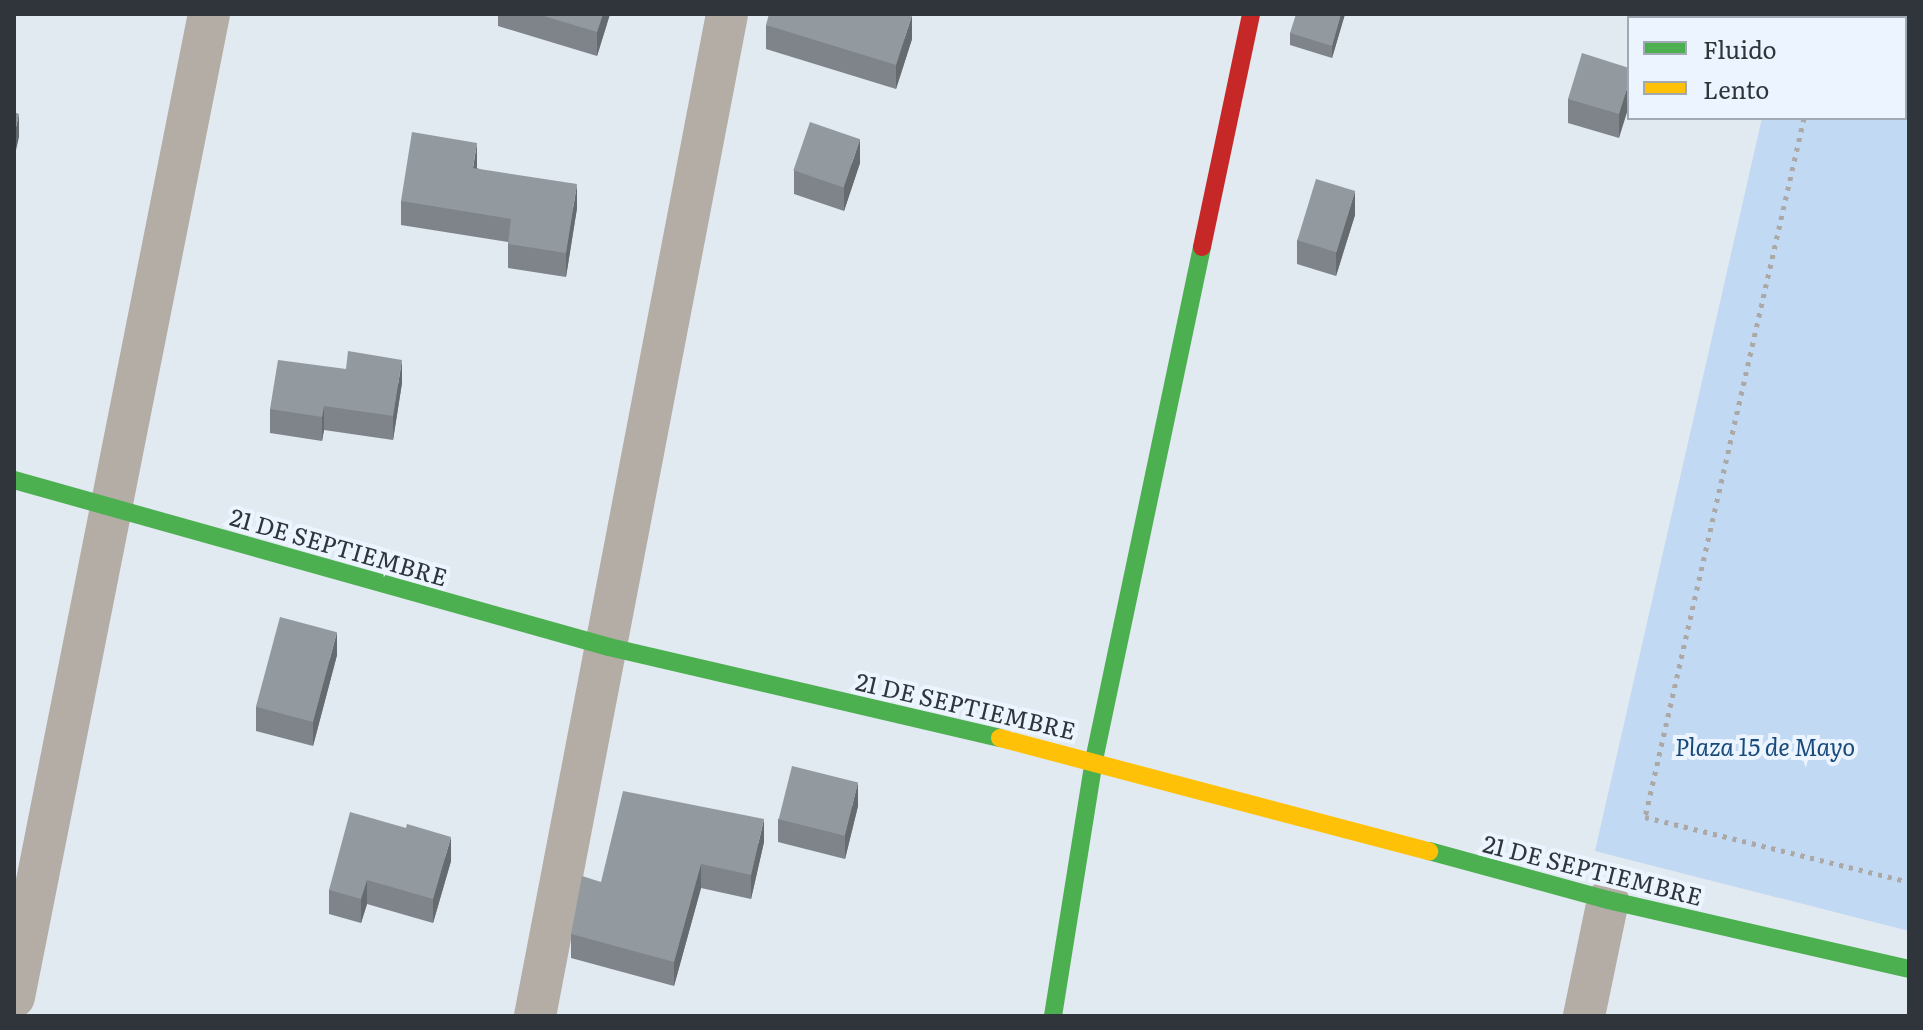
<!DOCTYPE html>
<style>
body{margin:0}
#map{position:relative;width:1923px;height:1030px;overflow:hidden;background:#e1e9f1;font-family:Literata,serif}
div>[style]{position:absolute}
.green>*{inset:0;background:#c1d9f3}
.path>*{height:5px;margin-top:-2.5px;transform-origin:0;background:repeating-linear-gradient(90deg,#aba8a6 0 4px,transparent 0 10px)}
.street>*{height:42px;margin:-21px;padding:0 21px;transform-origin:21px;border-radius:21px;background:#b4ada5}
.fast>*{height:18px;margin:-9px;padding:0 9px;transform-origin:9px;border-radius:9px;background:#4caf50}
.slow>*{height:18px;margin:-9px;padding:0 9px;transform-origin:9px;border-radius:9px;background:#ffc107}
.jam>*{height:18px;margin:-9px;padding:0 9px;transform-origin:9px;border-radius:9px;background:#c62828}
.wall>*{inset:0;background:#7e8489}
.shaded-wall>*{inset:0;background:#666b6f}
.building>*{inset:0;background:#92999f;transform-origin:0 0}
span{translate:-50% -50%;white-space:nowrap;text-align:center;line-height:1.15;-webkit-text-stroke:8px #ecf5ff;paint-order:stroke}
.street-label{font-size:24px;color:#2f353b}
.park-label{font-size:24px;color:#184b7c;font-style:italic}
.frame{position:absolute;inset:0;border:16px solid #2f353b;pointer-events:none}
.legend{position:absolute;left:1627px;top:16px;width:280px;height:104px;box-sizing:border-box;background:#ecf5ff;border:2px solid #a0a8b1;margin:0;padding:10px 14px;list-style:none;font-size:24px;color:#2f353b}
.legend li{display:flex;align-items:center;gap:16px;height:40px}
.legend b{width:40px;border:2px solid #a0a8b1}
</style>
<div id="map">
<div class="green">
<div style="clip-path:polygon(1785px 14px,1909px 14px,1909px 931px,1595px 851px,1762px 118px,1905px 118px,1905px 18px,1785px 18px)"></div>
</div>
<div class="path">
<div style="left:1905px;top:14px;width:4px;rotate:14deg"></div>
<div style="left:1827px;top:18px;width:4px;rotate:-76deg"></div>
<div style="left:1804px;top:118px;width:717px;rotate:102.81deg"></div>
<div style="left:1645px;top:817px;width:272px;rotate:13.8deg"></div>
</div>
<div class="street">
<div style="left:14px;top:997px;width:1002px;rotate:-78.78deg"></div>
<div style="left:535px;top:1016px;width:1020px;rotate:-79.15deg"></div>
<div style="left:1584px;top:1016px;width:118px;rotate:-78.3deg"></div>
</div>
<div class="fast">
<div style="left:14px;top:480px;width:618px;rotate:15.68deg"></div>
<div style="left:609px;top:647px;width:401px;rotate:13.1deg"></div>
<div style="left:1429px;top:851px;width:186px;rotate:15.3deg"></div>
<div style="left:1608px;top:900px;width:309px;rotate:12.9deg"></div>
<div style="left:1053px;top:1016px;width:259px;rotate:-80.9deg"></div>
<div style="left:1094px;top:760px;width:524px;rotate:-78.11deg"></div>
</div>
<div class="slow">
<div style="left:1000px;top:738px;width:444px;rotate:14.8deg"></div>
</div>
<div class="jam">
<div style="left:1202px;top:247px;width:238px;rotate:-78.1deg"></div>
</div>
<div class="wall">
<div style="clip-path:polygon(498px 14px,610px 14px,597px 56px,498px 26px)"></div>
<div style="clip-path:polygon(1345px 14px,1332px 58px,1290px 45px,1290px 33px)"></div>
<div style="clip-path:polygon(766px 25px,912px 39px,896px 89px,766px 49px)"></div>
<div style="clip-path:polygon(1629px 68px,1619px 138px,1568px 123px,1568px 99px)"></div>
<div style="clip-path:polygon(860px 163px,844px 211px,794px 194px,794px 170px)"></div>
<div style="clip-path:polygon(477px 168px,577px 208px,566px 277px,508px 268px,508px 242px,401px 225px,401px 201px)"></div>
<div style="clip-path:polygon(1355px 215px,1336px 276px,1297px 264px,1297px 240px)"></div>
<div style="clip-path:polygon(402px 383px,393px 440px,324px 430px,322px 441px,270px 433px,270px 409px)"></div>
<div style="clip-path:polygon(337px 655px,313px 746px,256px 731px,256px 707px)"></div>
<div style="clip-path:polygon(858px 806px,845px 859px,778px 842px,778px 819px)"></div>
<div style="clip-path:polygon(406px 828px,451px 861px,433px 923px,367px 904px,361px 923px,329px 914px,329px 890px)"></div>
<div style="clip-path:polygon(764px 842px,751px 899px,701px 888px,674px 986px,571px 958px,571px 934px,601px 882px)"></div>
</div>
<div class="shaded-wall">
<div style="clip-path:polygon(603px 14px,610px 14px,597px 56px,597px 32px)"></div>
<div style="clip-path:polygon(1341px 14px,1345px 14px,1332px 58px,1332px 46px)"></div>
<div style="clip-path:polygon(912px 15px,912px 39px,896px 89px,896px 65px)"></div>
<div style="clip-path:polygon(1629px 82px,1629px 106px,1619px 138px,1619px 114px)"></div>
<div style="clip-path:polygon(19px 114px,19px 137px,14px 159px,14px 136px)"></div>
<div style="clip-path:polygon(860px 139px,860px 163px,844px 211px,844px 187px)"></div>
<div style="clip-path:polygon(477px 143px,477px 167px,473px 192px,473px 168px)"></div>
<div style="clip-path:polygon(577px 184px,577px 208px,566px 277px,566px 253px)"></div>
<div style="clip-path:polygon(1355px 191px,1355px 215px,1336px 276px,1336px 252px)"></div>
<div style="clip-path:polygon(402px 360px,402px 383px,393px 440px,393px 416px)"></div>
<div style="clip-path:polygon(324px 406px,324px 430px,322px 441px,322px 417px)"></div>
<div style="clip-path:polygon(337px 632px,337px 655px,313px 746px,313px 722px)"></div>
<div style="clip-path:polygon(858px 782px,858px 806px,845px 859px,845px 835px)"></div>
<div style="clip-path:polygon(764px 819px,764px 842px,751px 899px,751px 875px)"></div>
<div style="clip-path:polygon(451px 837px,451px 861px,433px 923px,433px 899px)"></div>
<div style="clip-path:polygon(701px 864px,701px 888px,674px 986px,674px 962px)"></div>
<div style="clip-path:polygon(367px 880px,367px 904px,361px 923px,361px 899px)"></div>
</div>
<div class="building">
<div style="clip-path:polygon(537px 14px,603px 14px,597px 32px)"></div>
<div style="clip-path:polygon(769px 14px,909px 14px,912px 15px,896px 65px,766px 25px)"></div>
<div style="clip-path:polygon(1296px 14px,1341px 14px,1332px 46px,1290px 33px)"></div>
<div style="clip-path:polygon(1582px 53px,1629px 68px,1629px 82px,1619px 114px,1568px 99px)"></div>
<div style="clip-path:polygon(14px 112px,19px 114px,14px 136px)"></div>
<div style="left:810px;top:122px;width:53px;height:51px;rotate:19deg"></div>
<div style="clip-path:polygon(412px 132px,477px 143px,473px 168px,577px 184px,566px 253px,508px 244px,511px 219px,401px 201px)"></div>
<div style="left:1316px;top:179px;width:41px;height:64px;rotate:17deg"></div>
<div style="clip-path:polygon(348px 351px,402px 360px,393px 416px,324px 406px,322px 417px,270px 409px,278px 360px,346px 369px)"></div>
<div style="left:280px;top:617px;width:59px;height:93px;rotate:15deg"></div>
<div style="left:792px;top:766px;width:68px;height:55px;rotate:14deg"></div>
<div style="clip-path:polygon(623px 791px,764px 819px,751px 875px,701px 864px,674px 962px,571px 934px,582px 876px,601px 882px)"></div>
<div style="clip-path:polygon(350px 812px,406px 828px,407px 824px,451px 837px,433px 899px,367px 880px,361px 899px,329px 890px)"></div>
</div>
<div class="street-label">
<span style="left:339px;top:546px;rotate:16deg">21 DE SEPTIEMBRE</span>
<span style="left:966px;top:705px;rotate:13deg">21 DE SEPTIEMBRE</span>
<span style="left:1593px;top:869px;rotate:14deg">21 DE SEPTIEMBRE</span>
</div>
<div class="park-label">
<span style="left:1765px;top:746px">Plaza 15 de Mayo</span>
</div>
<div class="frame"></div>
<ul class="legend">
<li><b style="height:10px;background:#4caf50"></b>Fluido</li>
<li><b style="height:10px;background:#ffc107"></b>Lento</li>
</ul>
</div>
